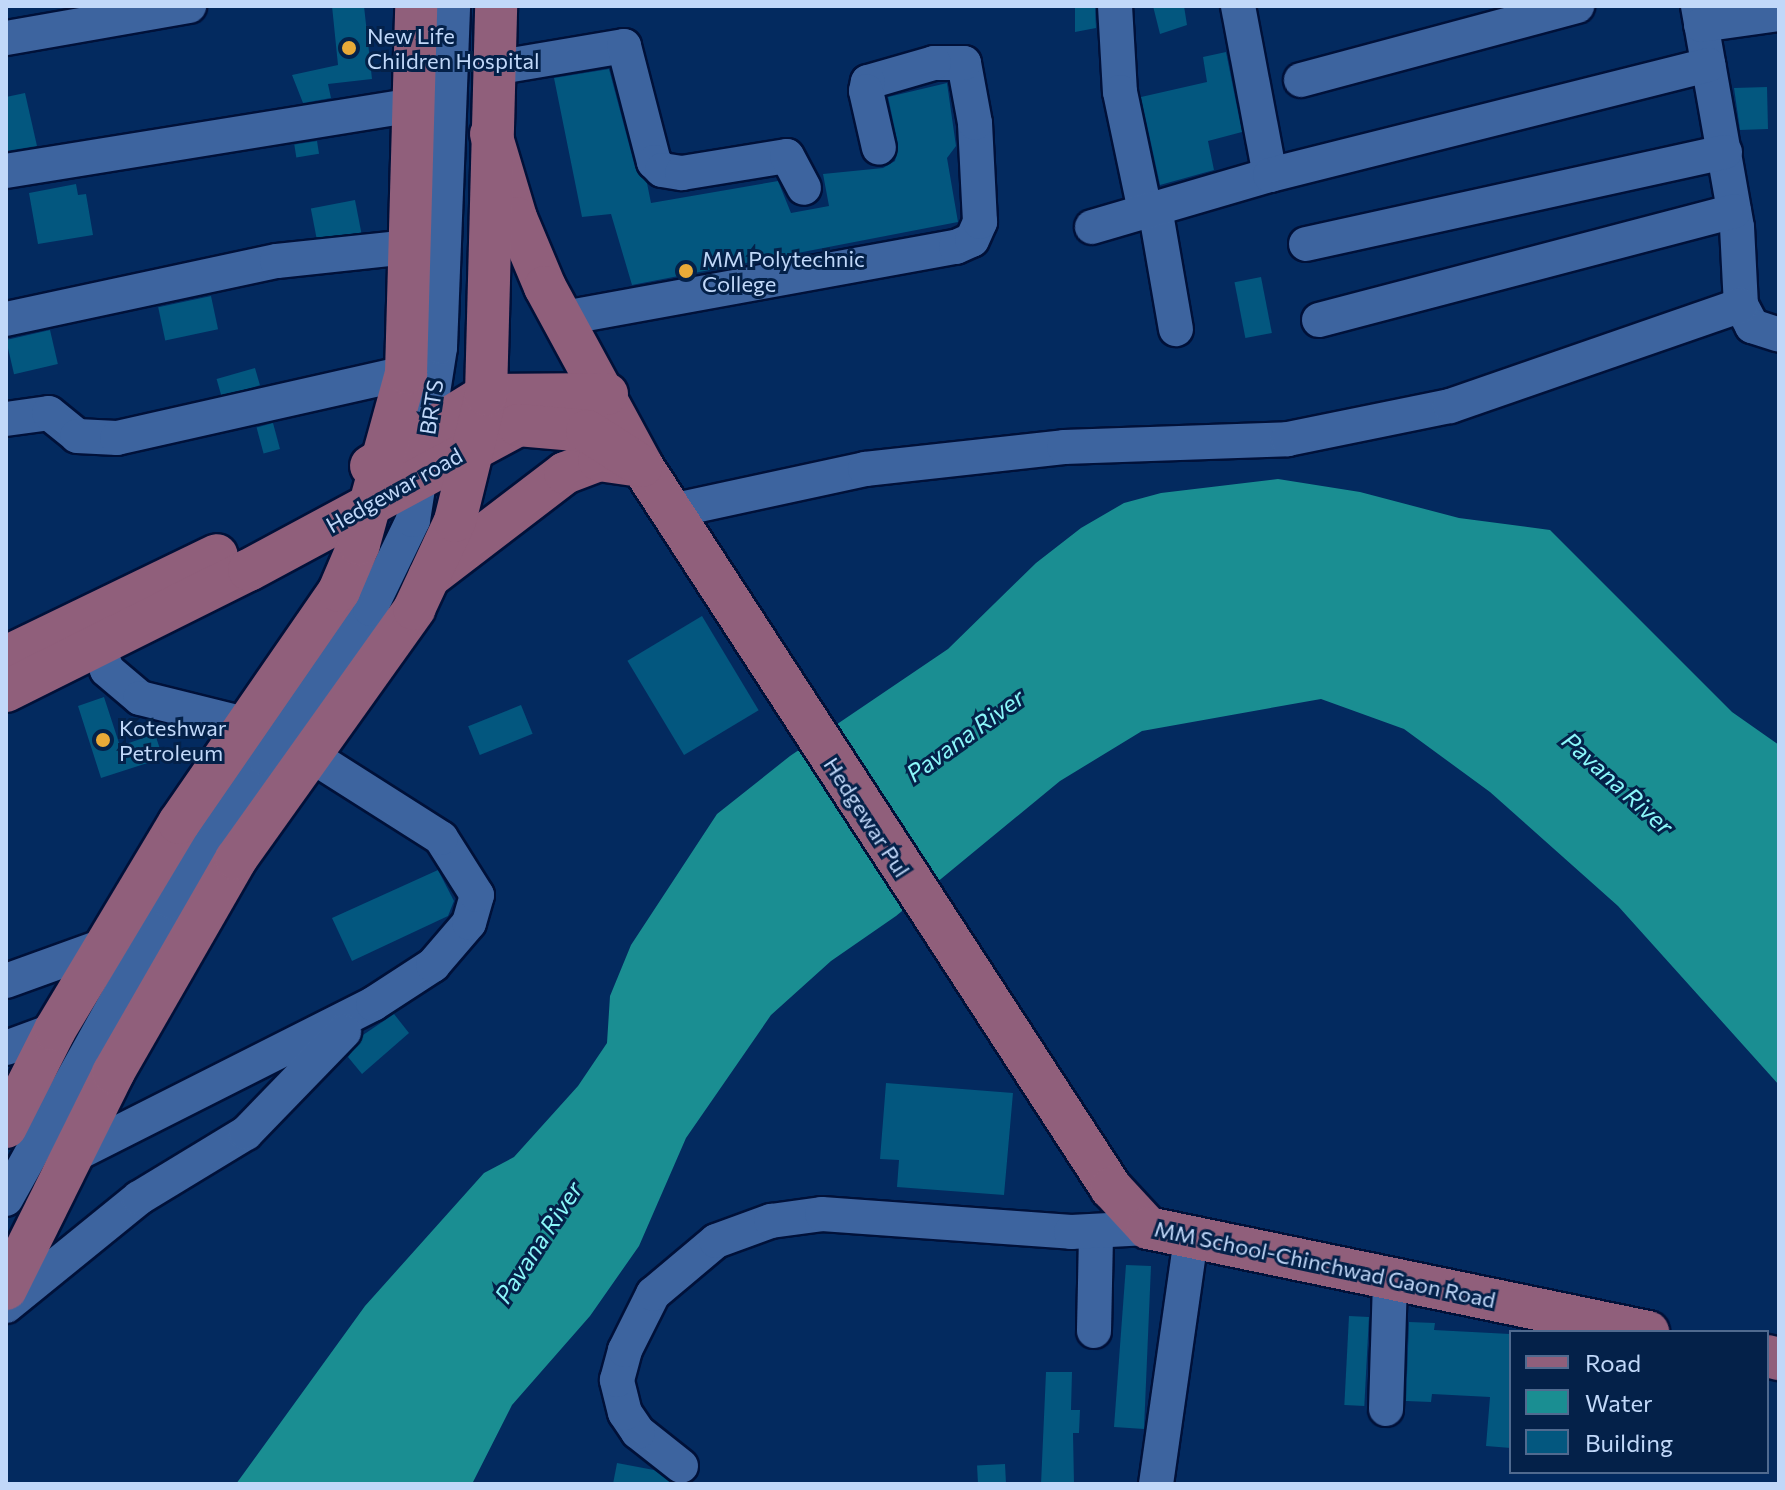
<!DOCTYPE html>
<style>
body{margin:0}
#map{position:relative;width:1785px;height:1490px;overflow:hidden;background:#032a5f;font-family:Commissioner,sans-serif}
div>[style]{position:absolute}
.water>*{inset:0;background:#1a8e92}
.building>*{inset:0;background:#03577f;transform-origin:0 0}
.roads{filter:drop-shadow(2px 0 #001139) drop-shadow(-2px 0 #001139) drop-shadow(0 2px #001139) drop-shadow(0 -2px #001139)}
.minor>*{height:34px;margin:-17px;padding:0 17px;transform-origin:17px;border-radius:17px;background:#3d649f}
.major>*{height:42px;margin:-21px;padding:0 21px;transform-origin:21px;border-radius:21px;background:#905f7b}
.dots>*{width:22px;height:22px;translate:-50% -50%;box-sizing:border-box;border:4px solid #042149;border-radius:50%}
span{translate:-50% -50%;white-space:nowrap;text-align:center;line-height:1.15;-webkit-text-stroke:6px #042149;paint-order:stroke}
.poi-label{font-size:22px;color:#c1d8f9}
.left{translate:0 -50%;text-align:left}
.street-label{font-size:22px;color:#c1d8f9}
.water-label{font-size:24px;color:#8bf7fa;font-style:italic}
.frame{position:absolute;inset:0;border:8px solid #c1d8f9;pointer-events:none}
.legend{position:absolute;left:1509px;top:1330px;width:260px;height:144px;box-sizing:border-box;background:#042149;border:2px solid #506a8f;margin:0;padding:10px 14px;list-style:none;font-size:24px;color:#c1d8f9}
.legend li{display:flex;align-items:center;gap:16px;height:40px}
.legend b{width:40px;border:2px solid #506a8f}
</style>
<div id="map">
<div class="water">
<div style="clip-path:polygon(1278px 479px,1360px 492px,1459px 518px,1550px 530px,1732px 712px,1779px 745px,1779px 1085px,1618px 906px,1490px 792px,1404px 729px,1321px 699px,1142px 731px,1060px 781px,896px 916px,831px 961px,771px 1015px,686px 1138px,639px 1246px,590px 1316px,512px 1405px,472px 1484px,236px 1484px,365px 1306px,484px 1173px,514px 1157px,578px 1086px,607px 1043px,610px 996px,631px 945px,717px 814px,790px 756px,948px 649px,1036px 563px,1081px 528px,1124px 503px,1161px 493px)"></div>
</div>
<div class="building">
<div style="clip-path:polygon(332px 6px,364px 6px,372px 79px,328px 84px,331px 98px,303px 103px,292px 75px,338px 65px)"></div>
<div style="clip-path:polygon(1075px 6px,1095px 6px,1096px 28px,1075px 32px)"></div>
<div style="clip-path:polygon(1153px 6px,1184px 6px,1187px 25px,1160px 34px)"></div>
<div style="clip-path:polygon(1226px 52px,1242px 132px,1208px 141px,1214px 170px,1160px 185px,1141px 97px,1207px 82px,1203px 57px)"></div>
<div style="clip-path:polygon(609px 69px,635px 167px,647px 183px,651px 203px,778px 181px,791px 213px,829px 206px,823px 174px,883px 168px,895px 161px,898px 144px,888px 97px,947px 83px,956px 146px,947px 158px,958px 222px,632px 285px,611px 214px,582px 217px,554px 78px)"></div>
<div style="clip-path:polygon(1767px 87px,1768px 129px,1740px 130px,1734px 88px)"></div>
<div style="clip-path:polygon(25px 93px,37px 146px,6px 151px,6px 97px)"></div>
<div style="left:317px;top:141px;width:13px;height:23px;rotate:81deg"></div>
<div style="clip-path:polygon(76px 184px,78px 195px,86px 194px,93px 235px,38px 244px,29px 193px)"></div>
<div style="left:355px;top:200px;width:33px;height:45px;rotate:79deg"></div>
<div style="left:1261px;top:277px;width:57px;height:27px;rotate:79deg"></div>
<div style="left:211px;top:296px;width:34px;height:54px;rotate:78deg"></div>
<div style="left:50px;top:330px;width:35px;height:45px;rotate:77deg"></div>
<div style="left:255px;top:368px;width:18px;height:40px;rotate:74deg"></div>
<div style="left:273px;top:423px;width:27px;height:17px;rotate:75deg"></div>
<div style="left:702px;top:616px;width:110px;height:87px;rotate:59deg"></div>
<div style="clip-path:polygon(104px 697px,120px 746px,155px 734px,163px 758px,101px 778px,78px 706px)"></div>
<div style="left:521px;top:705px;width:31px;height:57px;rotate:68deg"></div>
<div style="clip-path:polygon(438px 870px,454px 901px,448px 916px,352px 961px,332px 918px)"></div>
<div style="clip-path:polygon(394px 1014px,409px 1033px,362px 1074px,348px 1057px,363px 1035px)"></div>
<div style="clip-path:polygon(886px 1083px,1013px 1093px,1004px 1195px,897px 1187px,899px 1160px,880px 1159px)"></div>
<div style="clip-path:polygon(1126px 1265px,1151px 1266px,1144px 1429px,1114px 1427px)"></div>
<div style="left:1349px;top:1316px;width:20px;height:89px;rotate:3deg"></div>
<div style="clip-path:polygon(1409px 1322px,1435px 1323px,1434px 1330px,1510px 1334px,1511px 1448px,1486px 1446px,1490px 1397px,1432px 1394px,1431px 1402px,1406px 1401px)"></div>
<div style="clip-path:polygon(1046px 1372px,1072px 1372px,1071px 1410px,1080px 1410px,1079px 1433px,1073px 1433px,1074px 1484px,1041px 1484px)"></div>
<div style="clip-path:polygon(617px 1463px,654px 1470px,674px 1484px,613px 1484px)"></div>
<div style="left:1005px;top:1464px;width:20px;height:28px;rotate:87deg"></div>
</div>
<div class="roads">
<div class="minor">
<div style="left:1115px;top:6px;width:86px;rotate:86.7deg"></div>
<div style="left:1120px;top:92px;width:122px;rotate:78.1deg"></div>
<div style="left:1238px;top:6px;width:172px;rotate:79.3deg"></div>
<div style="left:1698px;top:6px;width:224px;rotate:80deg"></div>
<div style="left:1737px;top:227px;width:78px;rotate:87.1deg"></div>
<div style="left:1741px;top:305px;width:24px;rotate:62deg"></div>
<div style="left:1752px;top:326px;width:28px;rotate:18deg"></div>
<div style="left:1701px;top:25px;width:79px;rotate:-8deg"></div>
<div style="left:6px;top:38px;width:186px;rotate:-9.9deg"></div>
<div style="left:494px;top:68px;width:132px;rotate:-9.6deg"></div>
<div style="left:624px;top:46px;width:120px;rotate:75.5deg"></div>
<div style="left:654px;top:162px;width:11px;rotate:45deg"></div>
<div style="left:662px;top:170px;width:20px;rotate:9deg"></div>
<div style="left:682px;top:173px;width:106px;rotate:-9.2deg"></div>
<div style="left:787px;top:156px;width:36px;rotate:62deg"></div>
<div style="left:1301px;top:80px;width:286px;rotate:-15deg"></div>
<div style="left:6px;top:171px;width:412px;rotate:-9.2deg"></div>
<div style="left:1155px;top:208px;width:123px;rotate:80.2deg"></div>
<div style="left:1092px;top:227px;width:185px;rotate:-16.3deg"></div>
<div style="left:1270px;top:175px;width:452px;rotate:-14.1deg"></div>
<div style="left:1306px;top:244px;width:429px;rotate:-12.4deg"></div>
<div style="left:564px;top:318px;width:398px;rotate:-10.3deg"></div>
<div style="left:956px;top:247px;width:17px;rotate:-24deg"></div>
<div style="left:972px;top:240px;width:20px;rotate:-66deg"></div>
<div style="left:980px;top:222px;width:99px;rotate:-92.9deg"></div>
<div style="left:975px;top:123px;width:61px;rotate:-100.4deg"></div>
<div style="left:964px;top:63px;width:30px;rotate:180deg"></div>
<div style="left:934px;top:63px;width:69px;rotate:163.9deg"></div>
<div style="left:868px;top:82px;width:9px;rotate:103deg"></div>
<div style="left:866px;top:91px;width:58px;rotate:77.2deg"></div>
<div style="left:6px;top:319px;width:277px;rotate:-12.1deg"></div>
<div style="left:277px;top:261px;width:131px;rotate:-6.1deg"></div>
<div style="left:1319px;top:320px;width:429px;rotate:-14.7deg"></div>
<div style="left:6px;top:419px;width:43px;rotate:-7.9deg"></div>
<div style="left:49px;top:413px;width:36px;rotate:39deg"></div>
<div style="left:77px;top:436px;width:40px;rotate:2.9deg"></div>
<div style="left:117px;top:438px;width:296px;rotate:-12.7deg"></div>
<div style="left:671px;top:511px;width:198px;rotate:-12.2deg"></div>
<div style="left:865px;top:469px;width:200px;rotate:-6.3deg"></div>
<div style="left:1064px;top:447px;width:224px;rotate:-2deg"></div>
<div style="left:1288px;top:439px;width:165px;rotate:-11.5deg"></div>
<div style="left:1450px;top:406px;width:308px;rotate:-19.1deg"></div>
<div style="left:89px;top:621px;width:52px;rotate:69.8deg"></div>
<div style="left:107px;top:670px;width:43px;rotate:40.3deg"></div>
<div style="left:140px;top:698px;width:111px;rotate:14deg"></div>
<div style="left:6px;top:981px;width:106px;rotate:-19.8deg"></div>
<div style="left:6px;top:1048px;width:52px;rotate:-20.2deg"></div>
<div style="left:68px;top:1158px;width:342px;rotate:-26.8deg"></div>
<div style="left:373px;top:1004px;width:72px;rotate:-33deg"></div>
<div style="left:433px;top:965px;width:55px;rotate:-49.4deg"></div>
<div style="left:469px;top:923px;width:29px;rotate:-74deg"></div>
<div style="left:477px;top:895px;width:67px;rotate:-122.3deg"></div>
<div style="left:441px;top:838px;width:155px;rotate:-147.6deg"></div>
<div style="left:6px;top:1199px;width:340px;rotate:-60.9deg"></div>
<div style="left:171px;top:902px;width:172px;rotate:-57.3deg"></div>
<div style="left:264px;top:757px;width:182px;rotate:-54.4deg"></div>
<div style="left:370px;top:609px;width:99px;rotate:-64.2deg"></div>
<div style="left:413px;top:520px;width:175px;rotate:-81.1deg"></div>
<div style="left:440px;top:347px;width:341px;rotate:-87.8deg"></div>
<div style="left:6px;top:1306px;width:171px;rotate:-39.1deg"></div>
<div style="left:139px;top:1198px;width:125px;rotate:-31.3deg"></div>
<div style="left:246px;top:1133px;width:141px;rotate:-45.9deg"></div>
<div style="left:1094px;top:1331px;width:99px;rotate:-88.8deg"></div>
<div style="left:1386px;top:1409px;width:130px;rotate:-88.2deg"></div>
<div style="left:681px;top:1466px;width:55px;rotate:-141.7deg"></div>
<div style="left:638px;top:1432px;width:23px;rotate:-124deg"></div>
<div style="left:625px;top:1413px;width:34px;rotate:-104deg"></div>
<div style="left:617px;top:1380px;width:31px;rotate:-75deg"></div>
<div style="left:625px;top:1350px;width:63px;rotate:-63.4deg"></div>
<div style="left:653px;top:1294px;width:82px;rotate:-40.1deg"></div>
<div style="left:716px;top:1241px;width:59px;rotate:-20deg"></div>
<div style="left:771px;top:1221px;width:51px;rotate:-7.8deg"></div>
<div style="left:822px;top:1214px;width:250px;rotate:4.1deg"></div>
<div style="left:1071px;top:1232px;width:77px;rotate:-3deg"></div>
<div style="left:1156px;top:1484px;width:248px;rotate:-81.9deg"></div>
</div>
<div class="major">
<div style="left:491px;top:134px;width:88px;rotate:73.4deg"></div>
<div style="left:516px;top:218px;width:75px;rotate:67.2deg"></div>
<div style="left:545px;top:287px;width:204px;rotate:61.5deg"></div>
<div style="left:642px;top:466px;width:861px;rotate:56.99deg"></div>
<div style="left:1111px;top:1188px;width:54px;rotate:47.2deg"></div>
<div style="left:1148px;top:1228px;width:511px;rotate:11.75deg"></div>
<div style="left:371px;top:466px;width:135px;rotate:-31.7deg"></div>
<div style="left:486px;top:395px;width:121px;rotate:-0.5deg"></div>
<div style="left:429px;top:577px;width:171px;rotate:-37.4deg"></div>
<div style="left:565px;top:473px;width:36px;rotate:-21deg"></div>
<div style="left:599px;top:460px;width:42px;rotate:8.1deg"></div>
<div style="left:6px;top:657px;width:234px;rotate:-25.8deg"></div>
<div style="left:6px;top:691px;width:271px;rotate:-26.5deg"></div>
<div style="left:249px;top:570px;width:306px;rotate:-28.3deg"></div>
<div style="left:518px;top:425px;width:69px;rotate:5deg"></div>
<div style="left:587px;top:431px;width:65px;rotate:32.5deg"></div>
<div style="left:6px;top:1127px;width:109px;rotate:-63.2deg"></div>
<div style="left:55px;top:1030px;width:241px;rotate:-59.1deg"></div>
<div style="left:179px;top:823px;width:282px;rotate:-55.4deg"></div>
<div style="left:339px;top:591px;width:51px;rotate:-66.9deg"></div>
<div style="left:359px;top:544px;width:177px;rotate:-74.6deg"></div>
<div style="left:406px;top:373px;width:367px;rotate:-88.4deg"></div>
<div style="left:6px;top:1289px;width:241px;rotate:-63.6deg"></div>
<div style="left:113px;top:1073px;width:247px;rotate:-60.1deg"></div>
<div style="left:236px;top:859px;width:307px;rotate:-54.5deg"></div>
<div style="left:414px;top:609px;width:97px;rotate:-65deg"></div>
<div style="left:455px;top:521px;width:130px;rotate:-76.2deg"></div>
<div style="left:486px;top:395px;width:389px;rotate:-88.5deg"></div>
<div style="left:1767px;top:1356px;width:12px;rotate:14deg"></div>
</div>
</div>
<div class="dots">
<div style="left:349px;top:48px;background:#e9aa38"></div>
<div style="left:686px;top:271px;background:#e9aa38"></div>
<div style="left:103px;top:740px;background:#e9aa38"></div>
</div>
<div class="poi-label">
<span class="left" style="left:367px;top:48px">New Life<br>Children Hospital</span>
<span class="left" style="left:702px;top:271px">MM Polytechnic<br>College</span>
<span class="left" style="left:119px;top:740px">Koteshwar<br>Petroleum</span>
</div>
<div class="street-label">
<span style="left:431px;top:407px;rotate:-81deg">BRTS</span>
<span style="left:394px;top:490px;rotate:-29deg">Hedgewar road</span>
<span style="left:867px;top:817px;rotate:57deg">Hedgewar Pul</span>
<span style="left:1325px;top:1264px;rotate:12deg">MM School-Chinchwad Gaon Road</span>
</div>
<div class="water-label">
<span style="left:965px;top:735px;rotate:-36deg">Pavana River</span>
<span style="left:1618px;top:783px;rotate:42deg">Pavana River</span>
<span style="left:538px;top:1242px;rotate:-57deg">Pavana River</span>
</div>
<div class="frame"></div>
<ul class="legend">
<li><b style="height:10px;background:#905f7b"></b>Road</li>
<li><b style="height:22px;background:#1a8e92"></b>Water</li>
<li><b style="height:22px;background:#03577f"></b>Building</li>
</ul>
</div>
